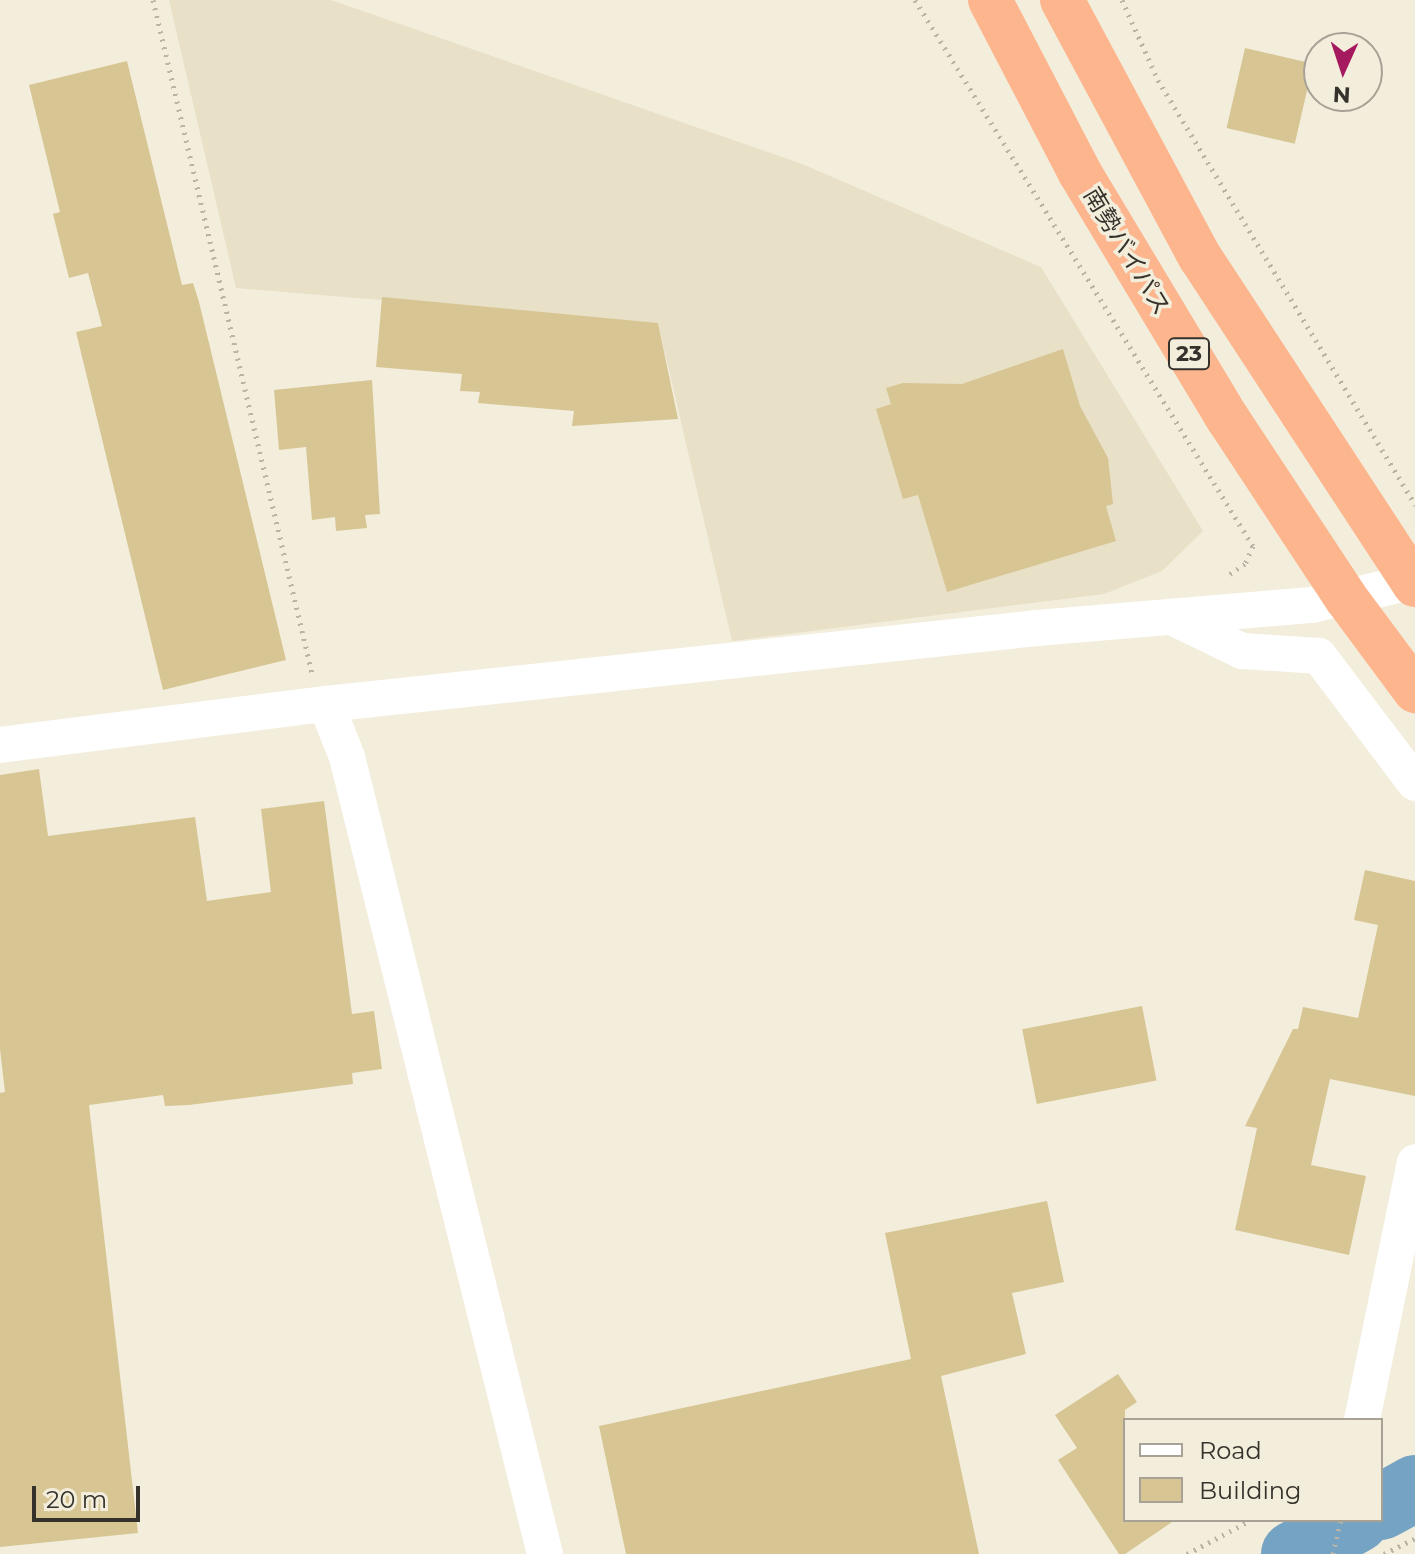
<!DOCTYPE html>
<meta charset="utf-8">
<style>
body{margin:0}
#map{position:relative;width:1415px;height:1554px;overflow:hidden;background:#f3eddb;font-family:Montserrat,"Noto Sans JP",sans-serif}
div>[style]{position:absolute}
.built>*{inset:0;background:#e8e0c7}
.river>*{height:66px;margin:-33px;padding:0 33px;transform-origin:33px;border-radius:33px;background:#75a3c3}
.building>*{inset:0;background:#d7c694;transform-origin:0 0}
.path>*{height:5px;margin-top:-2.5px;transform-origin:0;background:repeating-linear-gradient(90deg,#b9b4a5 0 2px,transparent 0 8px)}
.minor>*{height:36px;margin:-18px;padding:0 18px;transform-origin:18px;border-radius:18px;background:#fff}
.highway>*{height:44px;margin:-22px;padding:0 22px;transform-origin:22px;border-radius:22px;background:#fdb58e}
span{translate:-50% -50%;white-space:nowrap;text-align:center;line-height:1.15;-webkit-text-stroke:7px #f3eddb;paint-order:stroke}
.shield-label span{padding:2px 6px;background:#f3eddb;border:2px solid;border-radius:6px;-webkit-text-stroke-width:0}
.shield-label{font-size:22px;color:#35322c;font-weight:700}
.street-label{font-size:24px;color:#35322c}
.legend{position:absolute;left:1123px;top:1418px;width:260px;height:104px;box-sizing:border-box;background:#f3eddb;border:2px solid #a7a295;margin:0;padding:10px 14px;list-style:none;font-size:24px;color:#35322c}
.legend li{display:flex;align-items:center;gap:16px;height:40px}
.legend b{width:40px;border:2px solid #a7a295}
.north{position:absolute;left:1303px;top:32px;width:80px;height:80px;box-sizing:border-box;background:#f3eddb;border:2px solid #a7a295;border-radius:50%;rotate:183deg;font-size:22px;font-weight:700;line-height:32px;text-align:center;color:#35322c}
.north::after{content:'';display:block;margin:auto;width:28px;height:36px;background:#a5195f;clip-path:polygon(50% 0,100% 100%,50% 72%,0 100%)}
.scale{position:absolute;left:32px;top:1486px;width:108px;height:36px;box-sizing:border-box;border:4px solid #35322c;border-top:0;padding-left:10px;font-size:24px;line-height:28px;white-space:nowrap;color:#35322c;-webkit-text-stroke:6px #f3eddb;paint-order:stroke}
</style>
<div id="map">
<div class="built">
<div style="clip-path:polygon(169px 0,331px 0,802px 164px,1041px 267px,1203px 531px,1162px 571px,1104px 594px,732px 641px,658px 323px,236px 288px)"></div>
</div>
<div class="river">
<div style="left:1381px;top:1507px;width:39px;rotate:-29deg"></div>
<div style="left:1294px;top:1554px;width:71px;rotate:-28.7deg"></div>
</div>
<div class="building">
<div style="left:1245px;top:48px;width:70px;height:82px;rotate:13deg"></div>
<div style="clip-path:polygon(127px 61px,182px 285px,193px 283px,199px 302px,286px 660px,163px 690px,76px 332px,102px 326px,88px 273px,69px 278px,53px 214px,60px 212px,29px 85px)"></div>
<div style="clip-path:polygon(382px 297px,658px 323px,678px 419px,572px 426px,574px 411px,478px 403px,480px 392px,460px 391px,462px 374px,376px 367px)"></div>
<div style="clip-path:polygon(1063px 349px,1080px 406px,1108px 458px,1113px 504px,1106px 506px,1116px 541px,947px 592px,918px 495px,903px 499px,876px 409px,891px 404px,886px 388px,903px 383px,962px 384px)"></div>
<div style="clip-path:polygon(372px 380px,380px 514px,365px 515px,367px 528px,336px 531px,335px 517px,312px 520px,306px 447px,279px 450px,274px 390px)"></div>
<div style="clip-path:polygon(39px 769px,48px 836px,195px 817px,207px 901px,271px 892px,261px 809px,324px 801px,352px 1014px,374px 1011px,382px 1069px,352px 1073px,353px 1084px,189px 1105px,165px 1106px,163px 1095px,89px 1105px,138px 1533px,0 1547px,0 1093px,5px 1092px,0 1049px,0 775px)"></div>
<div style="clip-path:polygon(1365px 870px,1415px 881px,1415px 1096px,1330px 1079px,1311px 1165px,1366px 1176px,1349px 1255px,1235px 1230px,1257px 1128px,1245px 1126px,1293px 1029px,1298px 1029px,1303px 1007px,1358px 1018px,1378px 925px,1354px 920px)"></div>
<div style="left:1142px;top:1006px;width:76px;height:122px;rotate:79deg"></div>
<div style="clip-path:polygon(1047px 1201px,1064px 1282px,1012px 1293px,1026px 1354px,941px 1376px,979px 1554px,626px 1554px,599px 1426px,911px 1359px,885px 1233px)"></div>
<div style="clip-path:polygon(1118px 1374px,1137px 1402px,1125px 1410px,1125px 1520px,1175px 1520px,1125px 1554px,1119px 1554px,1058px 1460px,1077px 1448px,1055px 1415px)"></div>
</div>
<div class="path">
<div style="left:153px;top:0;width:692px;rotate:76.71deg"></div>
<div style="left:915px;top:0;width:642px;rotate:58.24deg"></div>
<div style="left:1253px;top:546px;width:20px;rotate:114deg"></div>
<div style="left:1245px;top:564px;width:20px;rotate:147deg"></div>
<div style="left:1122px;top:0;width:88px;rotate:65.8deg"></div>
<div style="left:1158px;top:80px;width:497px;rotate:58.8deg"></div>
<div style="left:1187px;top:1554px;width:72px;rotate:-28deg"></div>
<div style="left:1333px;top:1554px;width:35px;rotate:-77deg"></div>
<div style="left:1384px;top:1554px;width:35px;rotate:-27deg"></div>
</div>
<div class="minor">
<div style="left:1176px;top:619px;width:73px;rotate:25.9deg"></div>
<div style="left:1242px;top:651px;width:77px;rotate:3.7deg"></div>
<div style="left:1319px;top:656px;width:159px;rotate:52.9deg"></div>
<div style="left:326px;top:704px;width:57px;rotate:68.4deg"></div>
<div style="left:347px;top:757px;width:821px;rotate:76.05deg"></div>
<div style="left:0;top:745px;width:329px;rotate:-7.2deg"></div>
<div style="left:326px;top:704px;width:715px;rotate:-6.1deg"></div>
<div style="left:1037px;top:628px;width:276px;rotate:-4.8deg"></div>
<div style="left:1312px;top:605px;width:106px;rotate:-13.1deg"></div>
<div style="left:1362px;top:1420px;width:263px;rotate:-78.4deg"></div>
</div>
<div class="highway">
<div style="left:990px;top:0;width:195px;rotate:62.5deg"></div>
<div style="left:1080px;top:173px;width:287px;rotate:59deg"></div>
<div style="left:1228px;top:419px;width:214px;rotate:56.6deg"></div>
<div style="left:1346px;top:598px;width:116px;rotate:53.4deg"></div>
<div style="left:1062px;top:0;width:292px;rotate:61.8deg"></div>
<div style="left:1200px;top:257px;width:392px;rotate:56.8deg"></div>
</div>
<div class="shield-label">
<span style="left:1189px;top:354px">23</span>
</div>
<div class="street-label">
<span style="left:1127px;top:251px;rotate:59deg">南勢バイパス</span>
</div>
<ul class="legend">
<li><b style="height:10px;background:#fff"></b>Road</li>
<li><b style="height:22px;background:#d7c694"></b>Building</li>
</ul>
<div class="north">N</div>
<div class="scale">20 m</div>
</div>
